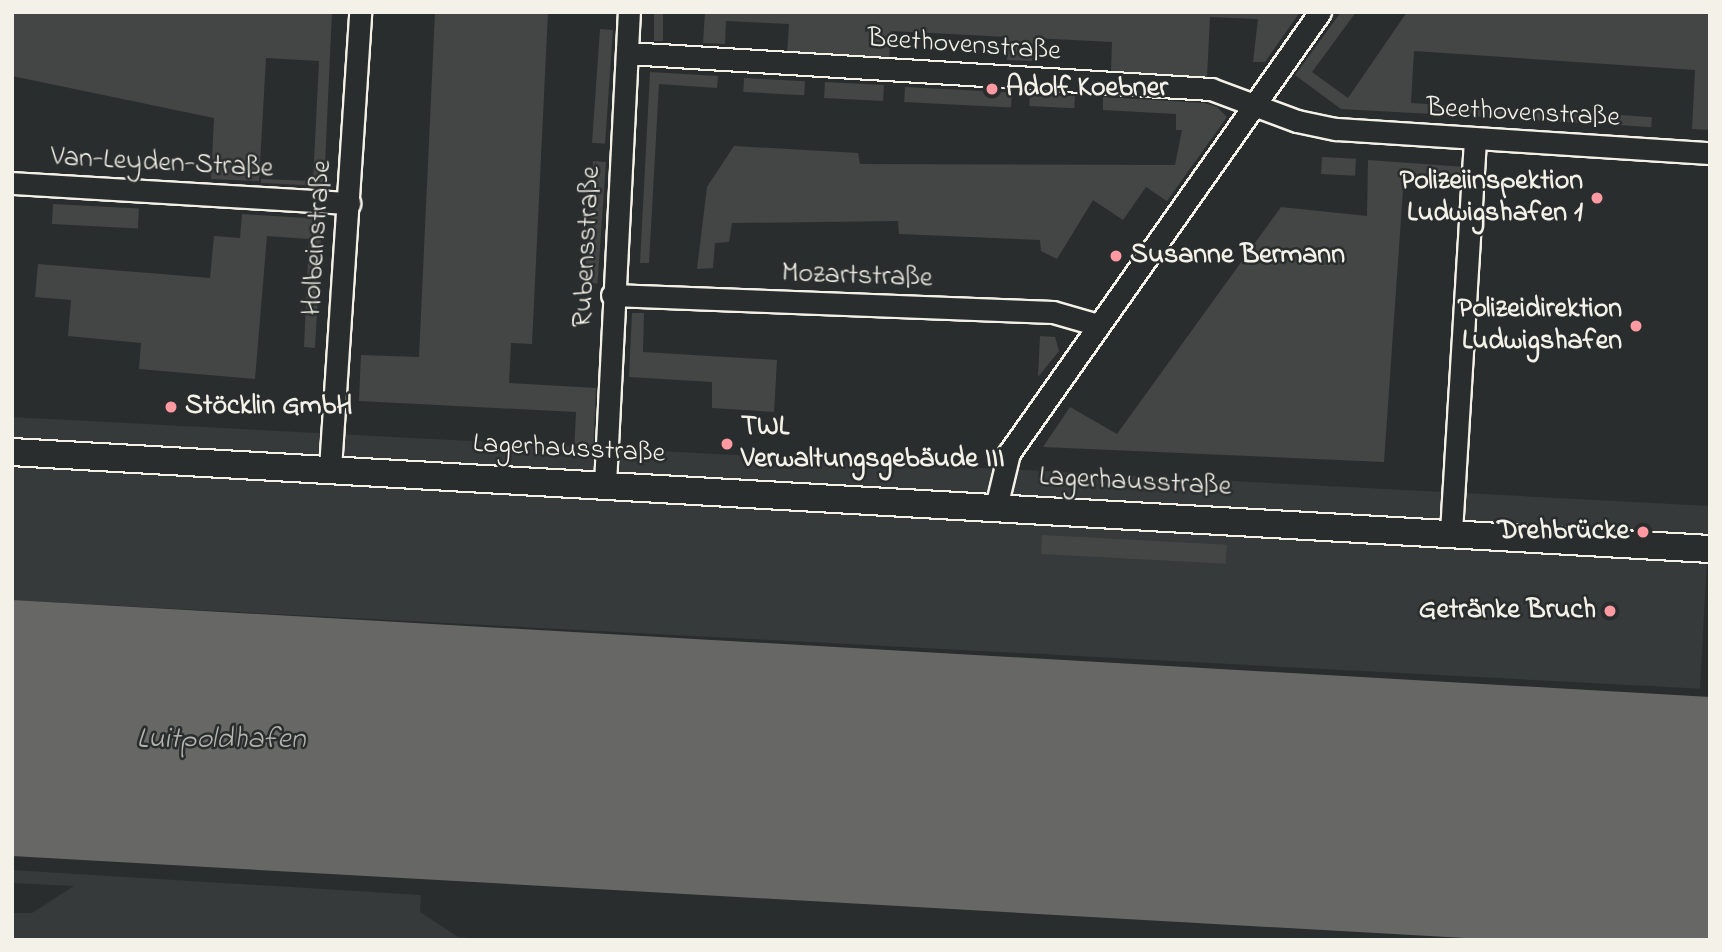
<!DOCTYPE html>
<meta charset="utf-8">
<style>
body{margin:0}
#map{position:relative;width:1722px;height:952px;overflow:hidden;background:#2a2d2e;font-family:"Indie Flower",sans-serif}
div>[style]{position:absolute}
.built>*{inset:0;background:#373a3a;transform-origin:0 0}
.green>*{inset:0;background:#444645;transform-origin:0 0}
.water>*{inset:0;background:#676866}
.roads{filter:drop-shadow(2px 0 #f4f1e8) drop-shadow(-2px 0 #f4f1e8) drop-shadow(0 2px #f4f1e8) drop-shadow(0 -2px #f4f1e8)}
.minor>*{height:21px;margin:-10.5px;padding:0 10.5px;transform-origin:10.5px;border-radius:10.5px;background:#2a2d2e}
.tertiary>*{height:26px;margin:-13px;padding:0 13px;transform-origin:13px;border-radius:13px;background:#2a2d2e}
.dots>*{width:19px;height:19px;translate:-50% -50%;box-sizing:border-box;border:4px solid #2a2d2e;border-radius:50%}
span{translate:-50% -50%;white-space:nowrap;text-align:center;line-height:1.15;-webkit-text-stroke:5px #2a2d2e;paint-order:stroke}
.street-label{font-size:28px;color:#f4f1e8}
.poi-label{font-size:28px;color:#f4f1e8;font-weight:700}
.left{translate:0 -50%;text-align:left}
.right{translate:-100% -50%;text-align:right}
.water-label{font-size:30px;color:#b5b3ae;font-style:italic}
.frame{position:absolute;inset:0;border:14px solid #f4f1e8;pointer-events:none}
</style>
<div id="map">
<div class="built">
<div style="left:12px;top:417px;width:1700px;height:183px;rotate:3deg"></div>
<div style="clip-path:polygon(12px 870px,421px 895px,420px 912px,458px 937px,499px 940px,12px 940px,12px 913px,32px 913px,74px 886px,12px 883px)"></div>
</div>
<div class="green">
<div style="clip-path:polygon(12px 12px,332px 12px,324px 186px,261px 183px,261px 179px,313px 181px,319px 61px,266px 58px,259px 181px,211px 179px,214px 118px,12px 76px)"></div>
<div style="clip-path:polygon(435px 12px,548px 12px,532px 344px,511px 343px,509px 383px,596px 388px,593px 455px,574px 454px,576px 412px,359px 401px,361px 355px,419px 357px)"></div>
<div style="left:654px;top:12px;width:9px;height:29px"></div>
<div style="clip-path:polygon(705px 12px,1300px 12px,1265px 62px,1253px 62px,1258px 19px,1210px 17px,1207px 77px,1111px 72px,1112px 42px,1033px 38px,1032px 61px,1007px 60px,1008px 37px,891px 31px,889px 61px,787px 56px,789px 24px,726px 21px,725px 44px,703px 43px)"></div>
<div style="clip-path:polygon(1341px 12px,1356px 12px,1312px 72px,1348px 98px,1407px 12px,1710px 14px,1710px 130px,1692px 129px,1695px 70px,1414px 51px,1411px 103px,1506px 109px,1505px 118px,1341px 109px,1295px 75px)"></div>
<div style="left:600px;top:29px;width:13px;height:114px;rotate:4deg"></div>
<div style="clip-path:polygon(650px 72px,718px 76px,717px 88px,659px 84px,649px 263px,640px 263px)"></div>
<div style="left:744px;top:78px;width:61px;height:14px;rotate:3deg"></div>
<div style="left:825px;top:82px;width:59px;height:16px;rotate:3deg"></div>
<div style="left:905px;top:87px;width:107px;height:15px;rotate:3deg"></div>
<div style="left:1030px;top:94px;width:45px;height:12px;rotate:3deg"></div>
<div style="clip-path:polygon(1103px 97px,1204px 103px,1217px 107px,1227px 117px,1167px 201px,1146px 187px,1123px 220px,1093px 200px,1057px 259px,1041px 251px,1040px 240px,899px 234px,898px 221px,732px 223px,729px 242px,715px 243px,713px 268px,697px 269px,707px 187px,734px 146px,858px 153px,860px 164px,1175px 165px,1182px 130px,1176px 130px,1176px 114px,1103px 110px)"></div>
<div style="left:1534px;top:110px;width:63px;height:10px;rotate:4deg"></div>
<div style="left:1620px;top:115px;width:32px;height:10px;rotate:4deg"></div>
<div style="left:1322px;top:157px;width:34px;height:17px;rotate:3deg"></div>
<div style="clip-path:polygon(1368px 160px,1465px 167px,1464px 180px,1404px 176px,1384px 462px,1043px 447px,1070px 407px,1117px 434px,1281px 207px,1367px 216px)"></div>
<div style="left:593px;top:161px;width:13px;height:122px;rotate:4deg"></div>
<div style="left:53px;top:204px;width:86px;height:20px;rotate:3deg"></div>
<div style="clip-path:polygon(242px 214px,322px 219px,315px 348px,304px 347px,309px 239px,267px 236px,255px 379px,139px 369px,141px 343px,68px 336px,71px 300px,35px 297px,38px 264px,210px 278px,214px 236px,240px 238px)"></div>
<div style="clip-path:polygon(632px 313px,644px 313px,643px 352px,777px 360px,774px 412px,712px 408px,712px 382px,629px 377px)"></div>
<div style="clip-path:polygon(1040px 336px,1055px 337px,1059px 351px,1038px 377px)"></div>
<div style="left:1042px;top:535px;width:185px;height:19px;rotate:3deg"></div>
</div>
<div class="water">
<div style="clip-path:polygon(12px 600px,1710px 697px,1709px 940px,1500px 940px,12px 856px)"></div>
</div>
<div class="roads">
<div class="minor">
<div style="left:627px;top:53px;width:585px;rotate:3.53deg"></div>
<div style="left:1211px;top:89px;width:92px;rotate:20.4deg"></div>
<div style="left:1297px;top:121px;width:40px;rotate:12deg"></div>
<div style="left:1336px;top:129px;width:375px;rotate:3.7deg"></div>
<div style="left:12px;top:183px;width:338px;rotate:3.4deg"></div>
<div style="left:612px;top:295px;width:441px;rotate:2.2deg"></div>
<div style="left:1053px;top:312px;width:47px;rotate:16.1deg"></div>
<div style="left:330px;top:468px;width:457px;rotate:-86.2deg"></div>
<div style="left:605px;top:484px;width:473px;rotate:-87.1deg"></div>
<div style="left:996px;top:507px;width:56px;rotate:-76.5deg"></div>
<div style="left:1009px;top:453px;width:540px;rotate:-54.81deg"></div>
<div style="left:1451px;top:532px;width:394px;rotate:-86.5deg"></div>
</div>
<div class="tertiary">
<div style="left:12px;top:452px;width:1701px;rotate:3.27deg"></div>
</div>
</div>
<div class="dots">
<div style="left:992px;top:89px;background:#ff9aa2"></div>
<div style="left:1597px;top:198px;background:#ff9aa2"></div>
<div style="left:1116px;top:256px;background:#ff9aa2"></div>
<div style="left:1636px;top:326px;background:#ff9aa2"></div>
<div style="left:171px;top:407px;background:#ff9aa2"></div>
<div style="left:727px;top:444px;background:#ff9aa2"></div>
<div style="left:1643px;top:532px;background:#ff9aa2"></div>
<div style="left:1610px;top:611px;background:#ff9aa2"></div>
</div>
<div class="street-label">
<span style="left:964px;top:46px;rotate:4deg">Beethovenstraße</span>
<span style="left:1523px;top:114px;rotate:3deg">Beethovenstraße</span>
<span style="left:162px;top:164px;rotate:3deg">Van-Leyden-Straße</span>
<span style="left:318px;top:238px;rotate:-86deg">Holbeinstraße</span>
<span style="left:588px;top:247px;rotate:-87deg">Rubensstraße</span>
<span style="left:857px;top:277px;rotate:2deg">Mozartstraße</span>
<span style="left:569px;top:450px;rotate:3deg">Lagerhausstraße</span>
<span style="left:1135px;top:483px;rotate:3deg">Lagerhausstraße</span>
</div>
<div class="poi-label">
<span class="left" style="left:1006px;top:89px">Adolf Koebner</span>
<span class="right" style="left:1583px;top:198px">Polizeiinspektion<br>Ludwigshafen 1</span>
<span class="left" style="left:1130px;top:256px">Susanne Bermann</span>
<span class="right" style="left:1622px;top:326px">Polizeidirektion<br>Ludwigshafen</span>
<span class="left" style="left:185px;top:407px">Stöcklin GmbH</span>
<span class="left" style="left:741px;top:444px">TWL<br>Verwaltungsgebäude III</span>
<span class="right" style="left:1629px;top:532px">Drehbrücke</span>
<span class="right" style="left:1596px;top:611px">Getränke Bruch</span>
</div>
<div class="water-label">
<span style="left:221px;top:740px">Luitpoldhafen</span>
</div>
<div class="frame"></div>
</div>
